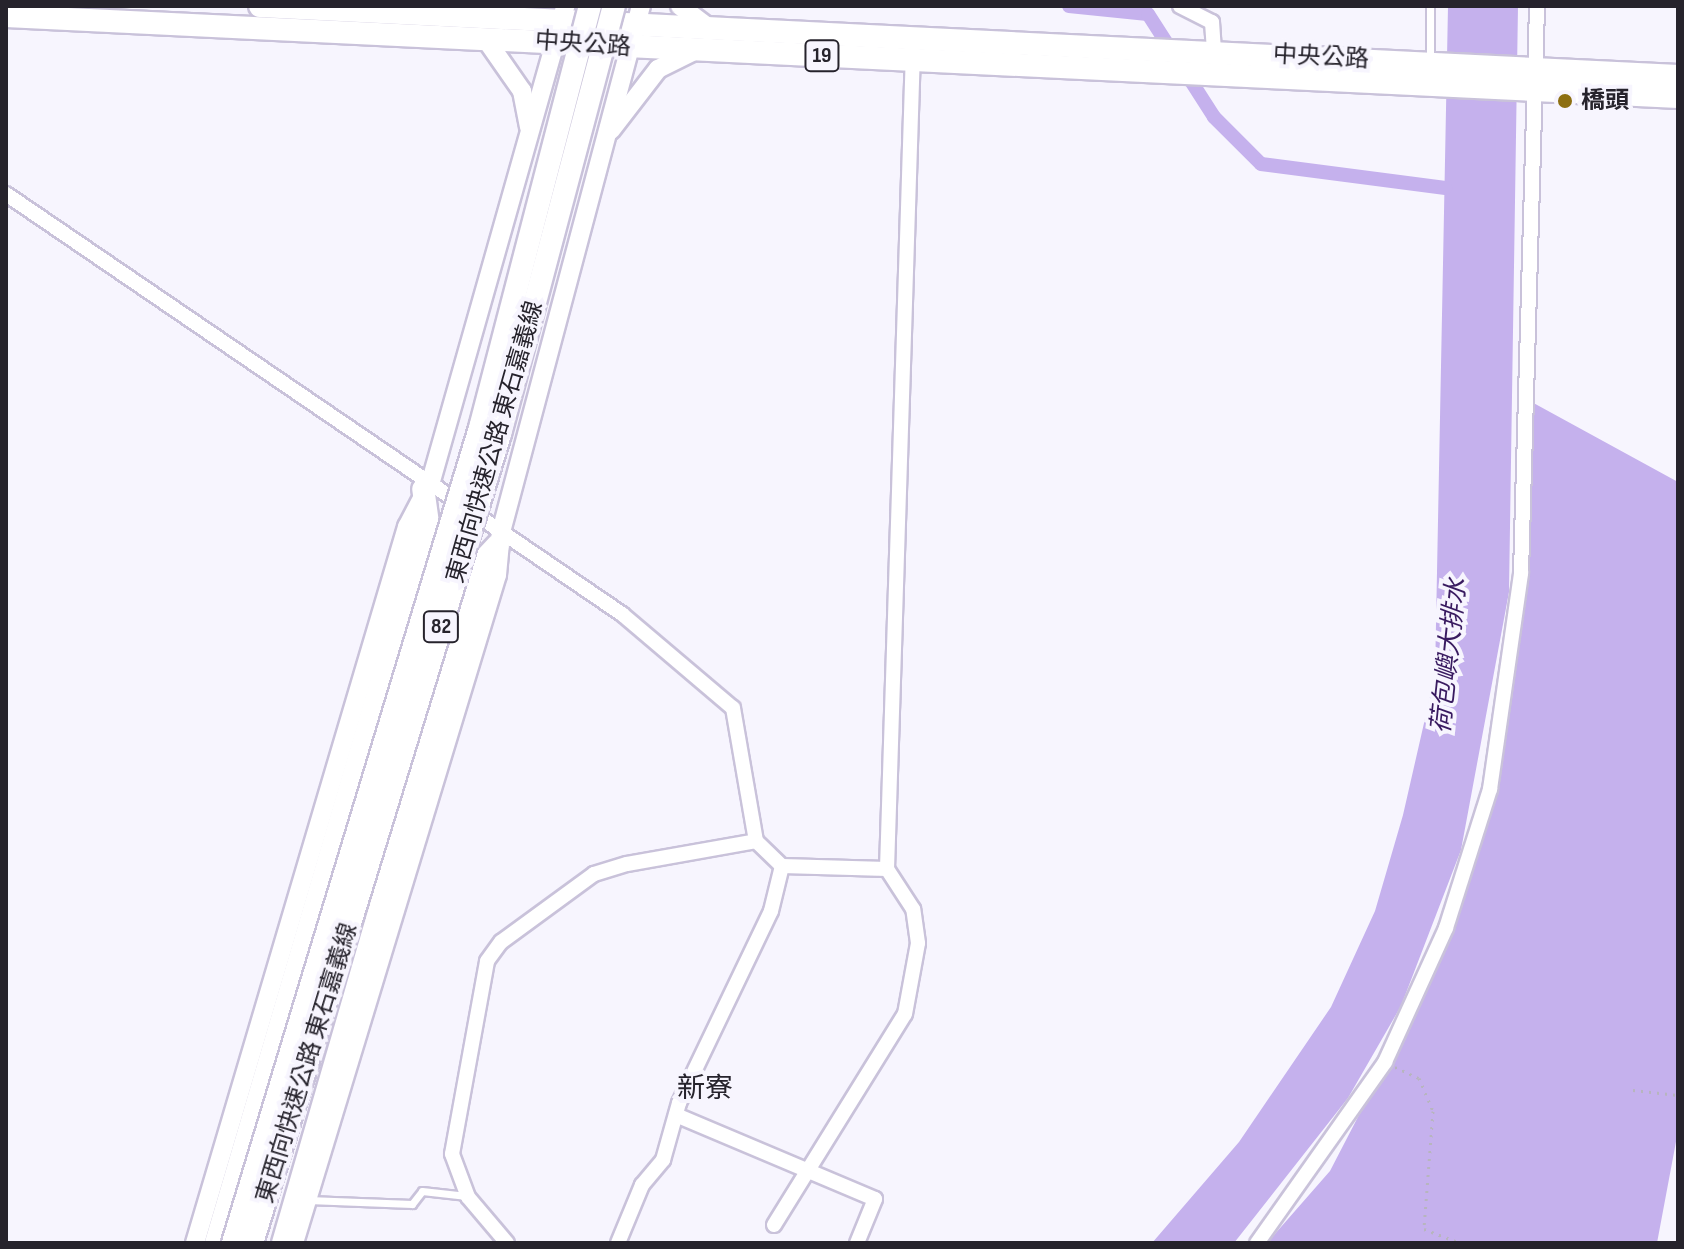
<!DOCTYPE html>
<meta charset="utf-8">
<style>
body{margin:0}
#map{position:relative;width:1684px;height:1249px;overflow:hidden;background:#f7f5fe;font-family:"Sofia Sans Condensed","Noto Sans TC",sans-serif}
div>[style]{position:absolute}
.water>*{inset:0;background:#c5b1ed}
.canal>*{height:14px;margin:-7px;padding:0 7px;transform-origin:7px;border-radius:7px;background:#c5b1ed}
.path>*{height:3px;margin-top:-1.5px;transform-origin:0;background:repeating-linear-gradient(90deg,#b7b5be 0 2px,transparent 0 8px)}
.roads{filter:drop-shadow(2px 0 #c9c2da) drop-shadow(-2px 0 #c9c2da) drop-shadow(0 2px #c9c2da) drop-shadow(0 -2px #c9c2da)}
.service>*{height:7px;margin:-3.5px;padding:0 3.5px;transform-origin:3.5px;border-radius:3.5px;background:#fff}
.minor>*{height:14px;margin:-7px;padding:0 7px;transform-origin:7px;border-radius:7px;background:#fff}
.tertiary>*{height:18px;margin:-9px;padding:0 9px;transform-origin:9px;border-radius:9px;background:#fff}
.primary>*{height:22px;margin:-11px;padding:0 11px;transform-origin:11px;border-radius:11px;background:#fff}
.trunk>*{height:22px;margin:-11px;padding:0 11px;transform-origin:11px;border-radius:11px;background:#fff}
.bridges{filter:drop-shadow(2px 0 #c9c2da) drop-shadow(-2px 0 #c9c2da) drop-shadow(0 2px #c9c2da) drop-shadow(0 -2px #c9c2da)}
.trunk-bridge>*{height:22px;margin:-11px;padding:0 11px;transform-origin:11px;border-radius:11px;background:#fff}
.dots>*{width:22px;height:22px;translate:-50% -50%;box-sizing:border-box;border:4px solid #f7f5fe;border-radius:50%}
span{translate:-50% -50%;white-space:nowrap;text-align:center;line-height:1.15;-webkit-text-stroke:8px #f7f5fe;paint-order:stroke}
.shield-label span{padding:2px 6px;background:#f7f5fe;border:2px solid;border-radius:6px;-webkit-text-stroke-width:0}
.shield-label{font-size:22px;color:#26232c;font-weight:700}
.street-label{font-size:24px;color:#26232c}
.poi-label{font-size:24px;color:#26232c;font-weight:700}
.left{translate:0 -50%;text-align:left}
.water-label{font-size:26px;color:#391b60;font-style:italic}
.quarter-label{font-size:28px;color:#26232c}
.frame{position:absolute;inset:0;border:8px solid #26232c;pointer-events:none}
</style>
<div id="map">
<div class="water">
<div style="clip-path:polygon(1448px 6px,1518px 6px,1509px 592px,1461px 850px,1401px 1006px,1348px 1098px,1234px 1243px,1152px 1243px,1239px 1142px,1331px 1007px,1375px 911px,1403px 815px,1435px 675px)"></div>
<div style="clip-path:polygon(1528px 400px,1678px 482px,1678px 1131px,1657px 1243px,1267px 1243px,1330px 1171px,1433px 972px,1501px 763px,1523px 604px)"></div>
</div>
<div class="canal">
<div style="left:1069px;top:6px;width:79px;rotate:5.8deg"></div>
<div style="left:1148px;top:14px;width:122px;rotate:57.3deg"></div>
<div style="left:1214px;top:117px;width:66px;rotate:45deg"></div>
<div style="left:1261px;top:164px;width:186px;rotate:7.4deg"></div>
</div>
<div class="path">
<div style="left:1395px;top:1067px;width:26px;rotate:25deg"></div>
<div style="left:1419px;top:1078px;width:36px;rotate:67deg"></div>
<div style="left:1433px;top:1111px;width:118px;rotate:94.4deg"></div>
<div style="left:1424px;top:1229px;width:39px;rotate:21deg"></div>
<div style="left:1633px;top:1090px;width:45px;rotate:6.3deg"></div>
</div>
<div class="roads">
<div class="service">
<div style="left:1430px;top:60px;width:54px;rotate:-90deg"></div>
<div style="left:308px;top:1200px;width:104px;rotate:2.2deg"></div>
<div style="left:412px;top:1204px;width:16px;rotate:-52deg"></div>
<div style="left:422px;top:1191px;width:45px;rotate:6.3deg"></div>
</div>
<div class="minor">
<div style="left:1180px;top:6px;width:36px;rotate:27deg"></div>
<div style="left:1212px;top:22px;width:27px;rotate:86deg"></div>
<div style="left:6px;top:194px;width:746px;rotate:34.29deg"></div>
<div style="left:622px;top:614px;width:145px;rotate:40.3deg"></div>
<div style="left:733px;top:708px;width:135px;rotate:80.2deg"></div>
<div style="left:676px;top:1115px;width:216px;rotate:22.9deg"></div>
<div style="left:875px;top:1199px;width:48px;rotate:112.2deg"></div>
<div style="left:774px;top:1225px;width:248px;rotate:-58.2deg"></div>
<div style="left:905px;top:1014px;width:72px;rotate:-79.6deg"></div>
<div style="left:918px;top:943px;width:34px;rotate:-98deg"></div>
<div style="left:913px;top:909px;width:48px;rotate:-123deg"></div>
<div style="left:887px;top:869px;width:817px;rotate:-88.18deg"></div>
<div style="left:507px;top:1243px;width:60px;rotate:-130.3deg"></div>
<div style="left:468px;top:1197px;width:46px;rotate:-110.4deg"></div>
<div style="left:452px;top:1154px;width:196px;rotate:-79.7deg"></div>
<div style="left:487px;top:961px;width:24px;rotate:-54deg"></div>
<div style="left:501px;top:942px;width:115px;rotate:-36.2deg"></div>
<div style="left:594px;top:874px;width:34px;rotate:-17deg"></div>
<div style="left:627px;top:864px;width:131px;rotate:-10.1deg"></div>
<div style="left:756px;top:841px;width:36px;rotate:44deg"></div>
<div style="left:782px;top:866px;width:105px;rotate:1.6deg"></div>
<div style="left:618px;top:1243px;width:63px;rotate:-67.5deg"></div>
<div style="left:642px;top:1185px;width:33px;rotate:-50deg"></div>
<div style="left:663px;top:1160px;width:59px;rotate:-74.3deg"></div>
<div style="left:679px;top:1103px;width:213px;rotate:-64.4deg"></div>
<div style="left:771px;top:911px;width:46px;rotate:-76.3deg"></div>
<div style="left:1257px;top:1243px;width:222px;rotate:-54.7deg"></div>
<div style="left:1385px;top:1062px;width:147px;rotate:-65.5deg"></div>
<div style="left:1446px;top:928px;width:146px;rotate:-72.4deg"></div>
<div style="left:1490px;top:789px;width:218px;rotate:-81.8deg"></div>
<div style="left:1521px;top:573px;width:567px;rotate:-88.38deg"></div>
</div>
<div class="tertiary">
<div style="left:680px;top:6px;width:31px;rotate:37deg"></div>
<div style="left:485px;top:38px;width:65px;rotate:55.1deg"></div>
<div style="left:522px;top:91px;width:37px;rotate:79deg"></div>
<div style="left:611px;top:130px;width:77px;rotate:-52.4deg"></div>
<div style="left:658px;top:69px;width:40px;rotate:-26.6deg"></div>
<div style="left:195px;top:1243px;width:747px;rotate:-73.51deg"></div>
<div style="left:407px;top:527px;width:52px;rotate:-62.4deg"></div>
<div style="left:431px;top:481px;width:494px;rotate:-74.2deg"></div>
<div style="left:294px;top:1243px;width:698px;rotate:-73.1deg"></div>
<div style="left:497px;top:575px;width:43px;rotate:-84.7deg"></div>
<div style="left:501px;top:532px;width:544px;rotate:-75.1deg"></div>
</div>
<div class="primary">
<div style="left:260px;top:6px;width:1420px;rotate:2.83deg"></div>
<div style="left:6px;top:16px;width:1674px;rotate:2.77deg"></div>
</div>
<div class="trunk">
<div style="left:216px;top:1243px;width:751px;rotate:-73.59deg"></div>
<div style="left:428px;top:523px;width:34px;rotate:-98deg"></div>
<div style="left:283px;top:1243px;width:707px;rotate:-73.82deg"></div>
<div style="left:480px;top:564px;width:26px;rotate:-47deg"></div>
</div>
</div>
<div class="bridges">
<div class="trunk-bridge">
<div style="left:233px;top:1243px;width:852px;rotate:-73.14deg"></div>
<div style="left:480px;top:428px;width:436px;rotate:-75.4deg"></div>
<div style="left:252px;top:1243px;width:846px;rotate:-72.96deg"></div>
<div style="left:500px;top:434px;width:443px;rotate:-75.1deg"></div>
</div>
</div>
<div class="dots">
<div style="left:1565px;top:101px;background:#8d6f12"></div>
</div>
<div class="shield-label">
<span style="left:822px;top:56px">19</span>
<span style="left:441px;top:627px">82</span>
</div>
<div class="street-label">
<span style="left:583px;top:44px;rotate:4deg">中央公路</span>
<span style="left:1321px;top:57px;rotate:3deg">中央公路</span>
<span style="left:495px;top:442px;rotate:-74deg">東西向快速公路 東石嘉義線</span>
<span style="left:307px;top:1063px;rotate:-73deg">東西向快速公路 東石嘉義線</span>
</div>
<div class="poi-label">
<span class="left" style="left:1581px;top:101px">橋頭</span>
</div>
<div class="water-label">
<span style="left:1450px;top:656px;rotate:-84deg">荷包嶼大排水</span>
</div>
<div class="quarter-label">
<span style="left:705px;top:1089px">新寮</span>
</div>
<div class="frame"></div>
</div>
